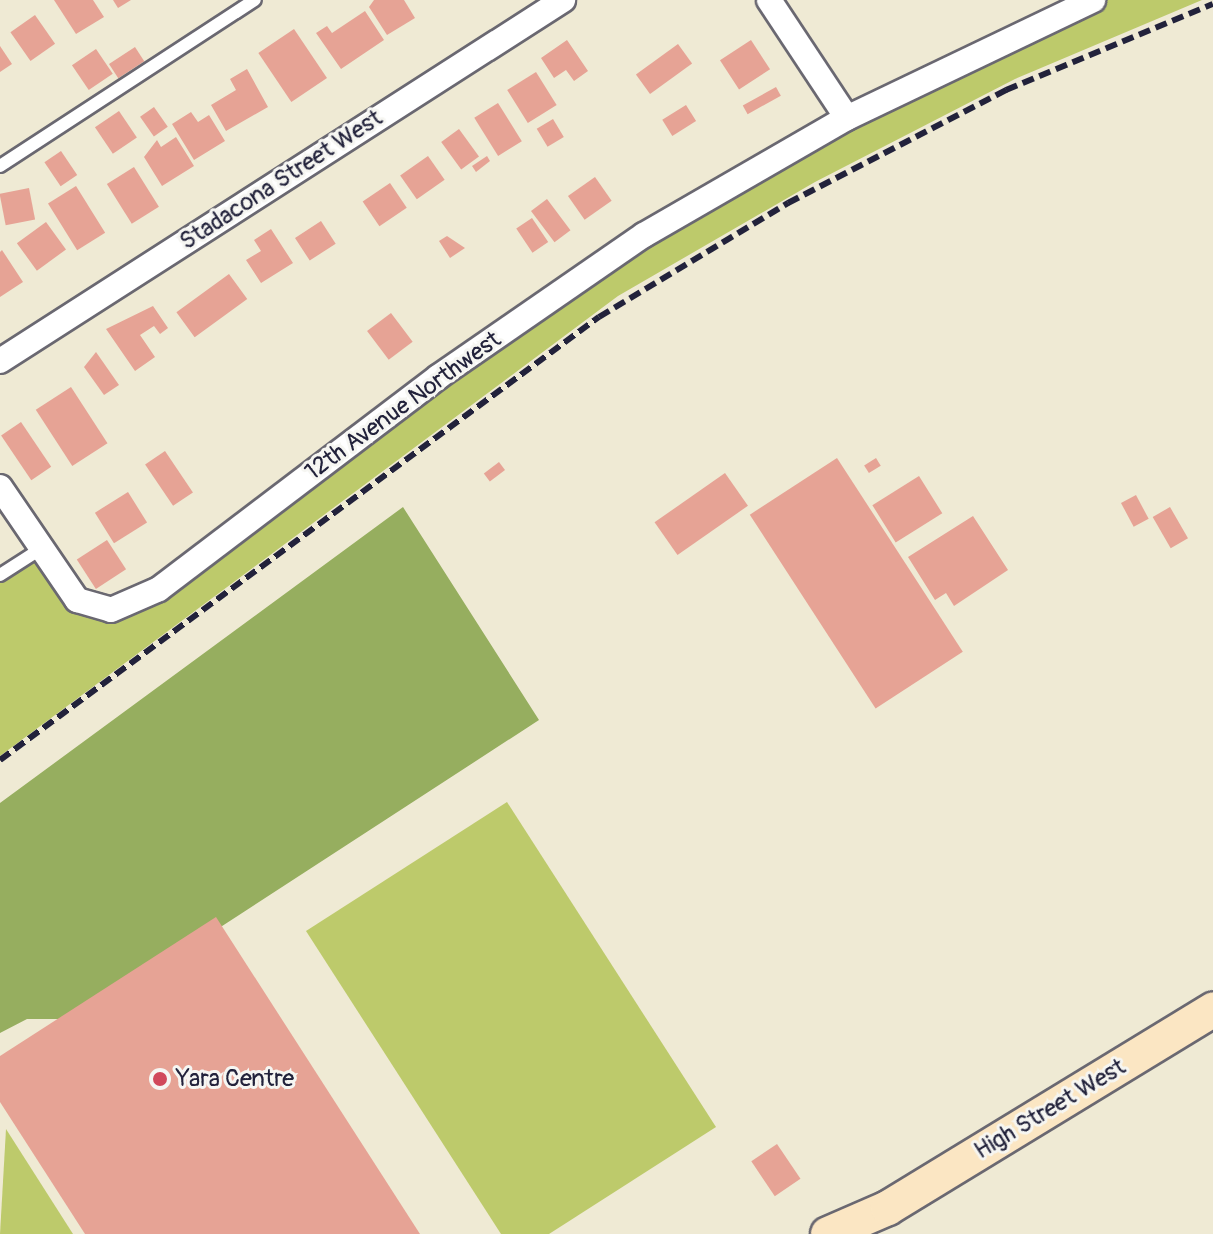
<!DOCTYPE html>
<style>
body{margin:0}
#map{position:relative;width:1213px;height:1234px;overflow:hidden;background:#efead4;font-family:Pangolin,sans-serif}
div>[style]{position:absolute}
.green>*{inset:0;background:#bdca6b}
.forest>*{inset:0;background:#96ae5f}
.building>*{inset:0;background:#e6a395;transform-origin:0 0}
.roads{filter:drop-shadow(2px 0 #6a6871) drop-shadow(-2px 0 #6a6871) drop-shadow(0 2px #6a6871) drop-shadow(0 -2px #6a6871)}
.lane>*{height:12px;margin:-6px;padding:0 6px;transform-origin:6px;border-radius:6px;background:#fff}
.street>*{height:24px;margin:-12px;padding:0 12px;transform-origin:12px;border-radius:12px;background:#fff}
.secondary>*{height:34px;margin:-17px;padding:0 17px;transform-origin:17px;border-radius:17px;background:#fbe6c3}
.rail>*{height:6px;margin-top:-3px;transform-origin:0;background:repeating-linear-gradient(90deg,#22223b 0 12px,transparent 0 18px)}
.dots>*{width:22px;height:22px;translate:-50% -50%;box-sizing:border-box;border:4px solid #f6f6f2;border-radius:50%}
span{translate:-50% -50%;white-space:nowrap;text-align:center;line-height:1.15;-webkit-text-stroke:6px #f6f6f2;paint-order:stroke}
.street-label{font-size:24px;color:#22223b}
.poi-label{font-size:24px;color:#22223b}
.left{translate:0 -50%;text-align:left}
</style>
<div id="map">
<div class="green">
<div style="clip-path:polygon(1093px 0,1202px 0,1015px 79px,815px 182px,618px 296px,0 756px,0 575px,42px 548px,77px 600px,111px 610px,644px 235px)"></div>
<div style="clip-path:polygon(507px 802px,716px 1127px,549px 1234px,501px 1234px,306px 931px)"></div>
<div style="clip-path:polygon(6px 1129px,73px 1234px,0 1234px)"></div>
</div>
<div class="forest">
<div style="clip-path:polygon(403px 507px,539px 720px,216px 930px,62px 1019px,27px 1019px,0 1033px,0 803px)"></div>
</div>
<div class="building">
<div style="clip-path:polygon(54px 0,93px 0,104px 17px,76px 34px)"></div>
<div style="clip-path:polygon(113px 0,131px 0,118px 8px)"></div>
<div style="clip-path:polygon(374px 0,404px 0,415px 18px,387px 35px,369px 7px)"></div>
<div style="clip-path:polygon(365px 11px,384px 40px,341px 69px,316px 33px,327px 26px,332px 33px)"></div>
<div style="left:35px;top:15px;width:35px;height:30px;rotate:55deg"></div>
<div style="left:294px;top:29px;width:59px;height:43px;rotate:56deg"></div>
<div style="clip-path:polygon(567px 40px,588px 71px,574px 81px,566px 70px,554px 78px,541px 58px)"></div>
<div style="left:751px;top:40px;width:35px;height:37px;rotate:57deg"></div>
<div style="left:678px;top:44px;width:24px;height:52px;rotate:54deg"></div>
<div style="clip-path:polygon(0 46px,12px 64px,0 72px)"></div>
<div style="left:135px;top:47px;width:17px;height:31px;rotate:57deg"></div>
<div style="left:96px;top:49px;width:30px;height:29px;rotate:56deg"></div>
<div style="clip-path:polygon(247px 69px,268px 107px,226px 131px,211px 105px,236px 90px,230px 79px)"></div>
<div style="left:536px;top:72px;width:39px;height:34px;rotate:58deg"></div>
<div style="left:776px;top:87px;width:10px;height:38px;rotate:61deg"></div>
<div style="left:498px;top:103px;width:45px;height:28px;rotate:58deg"></div>
<div style="left:686px;top:105px;width:19px;height:28px;rotate:58deg"></div>
<div style="left:154px;top:107px;width:24px;height:17px;rotate:55deg"></div>
<div style="left:119px;top:111px;width:32px;height:29px;rotate:56deg"></div>
<div style="clip-path:polygon(191px 112px,198px 122px,209px 115px,225px 141px,194px 160px,172px 124px)"></div>
<div style="left:553px;top:119px;width:21px;height:19px;rotate:59deg"></div>
<div style="left:459px;top:129px;width:34px;height:22px;rotate:54deg"></div>
<div style="clip-path:polygon(176px 137px,194px 166px,162px 186px,144px 157px,157px 140px,161px 147px)"></div>
<div style="left:61px;top:151px;width:29px;height:20px;rotate:56deg"></div>
<div style="left:428px;top:156px;width:29px;height:34px;rotate:55deg"></div>
<div style="clip-path:polygon(487px 156px,490px 161px,476px 172px,472px 166px)"></div>
<div style="left:134px;top:167px;width:47px;height:32px;rotate:58deg"></div>
<div style="left:595px;top:177px;width:29px;height:33px;rotate:55deg"></div>
<div style="left:390px;top:183px;width:30px;height:33px;rotate:56deg"></div>
<div style="left:76px;top:186px;width:55px;height:33px;rotate:58deg"></div>
<div style="left:29px;top:188px;width:32px;height:30px;rotate:79deg"></div>
<div style="left:547px;top:199px;width:39px;height:20px;rotate:53deg"></div>
<div style="left:532px;top:218px;width:29px;height:19px;rotate:56deg"></div>
<div style="left:321px;top:221px;width:27px;height:31px;rotate:57deg"></div>
<div style="left:46px;top:222px;width:34px;height:36px;rotate:54deg"></div>
<div style="clip-path:polygon(271px 229px,293px 263px,261px 283px,246px 260px,261px 251px,254px 240px)"></div>
<div style="clip-path:polygon(447px 236px,465px 248px,450px 258px,439px 241px)"></div>
<div style="clip-path:polygon(2px 250px,23px 282px,0 297px,0 252px)"></div>
<div style="left:229px;top:274px;width:31px;height:65px;rotate:54deg"></div>
<div style="clip-path:polygon(153px 306px,168px 328px,160px 334px,154px 326px,140px 335px,155px 357px,135px 371px,106px 329px)"></div>
<div style="left:391px;top:313px;width:36px;height:30px;rotate:53deg"></div>
<div style="clip-path:polygon(96px 352px,119px 385px,104px 395px,84px 367px)"></div>
<div style="left:71px;top:387px;width:67px;height:42px;rotate:57deg"></div>
<div style="left:21px;top:422px;width:54px;height:24px;rotate:56deg"></div>
<div style="left:165px;top:451px;width:50px;height:24px;rotate:56deg"></div>
<div style="left:837px;top:458px;width:231px;height:104px;rotate:57deg"></div>
<div style="left:876px;top:458px;width:9px;height:14px;rotate:58deg"></div>
<div style="left:499px;top:462px;width:10px;height:19px;rotate:53deg"></div>
<div style="left:725px;top:473px;width:40px;height:86px;rotate:55deg"></div>
<div style="left:919px;top:476px;width:44px;height:55px;rotate:58deg"></div>
<div style="left:128px;top:492px;width:36px;height:39px;rotate:58deg"></div>
<div style="left:1136px;top:495px;width:27px;height:17px;rotate:62deg"></div>
<div style="left:1170px;top:507px;width:36px;height:20px;rotate:60deg"></div>
<div style="clip-path:polygon(973px 516px,1008px 570px,954px 606px,946px 593px,935px 600px,908px 557px)"></div>
<div style="left:107px;top:540px;width:35px;height:36px;rotate:57deg"></div>
<div style="clip-path:polygon(216px 917px,420px 1234px,85px 1234px,0 1102px,0 1056px)"></div>
<div style="left:777px;top:1144px;width:42px;height:31px;rotate:56deg"></div>
</div>
<div class="roads">
<div class="lane">
<div style="left:0;top:166px;width:304px;rotate:-33.1deg"></div>
<div style="left:0;top:575px;width:50px;rotate:-32.7deg"></div>
</div>
<div class="street">
<div style="left:769px;top:0;width:141px;rotate:56.5deg"></div>
<div style="left:0;top:361px;width:669px;rotate:-32.67deg"></div>
<div style="left:0;top:487px;width:137px;rotate:55.7deg"></div>
<div style="left:77px;top:600px;width:35px;rotate:16deg"></div>
<div style="left:111px;top:610px;width:52px;rotate:-23.6deg"></div>
<div style="left:159px;top:589px;width:350px;rotate:-37.2deg"></div>
<div style="left:438px;top:377px;width:250px;rotate:-34.6deg"></div>
<div style="left:644px;top:235px;width:234px;rotate:-30deg"></div>
<div style="left:847px;top:118px;width:273px;rotate:-25.6deg"></div>
</div>
<div class="secondary">
<div style="left:828px;top:1234px;width:65px;rotate:-23.4deg"></div>
<div style="left:888px;top:1208px;width:381px;rotate:-31.4deg"></div>
</div>
</div>
<div class="rail">
<div style="left:0;top:760px;width:745px;rotate:-36.49deg"></div>
<div style="left:599px;top:317px;width:221px;rotate:-31.1deg"></div>
<div style="left:788px;top:203px;width:246px;rotate:-27.4deg"></div>
<div style="left:1006px;top:90px;width:224px;rotate:-22.6deg"></div>
</div>
<div class="dots">
<div style="left:160px;top:1079px;background:#d1495b"></div>
</div>
<div class="street-label">
<span style="left:281px;top:180px;rotate:-33deg">Stadacona Street West</span>
<span style="left:403px;top:406px;rotate:-36deg">12th Avenue Northwest</span>
<span style="left:1050px;top:1109px;rotate:-31deg">High Street West</span>
</div>
<div class="poi-label">
<span class="left" style="left:176px;top:1079px">Yara Centre</span>
</div>
</div>
